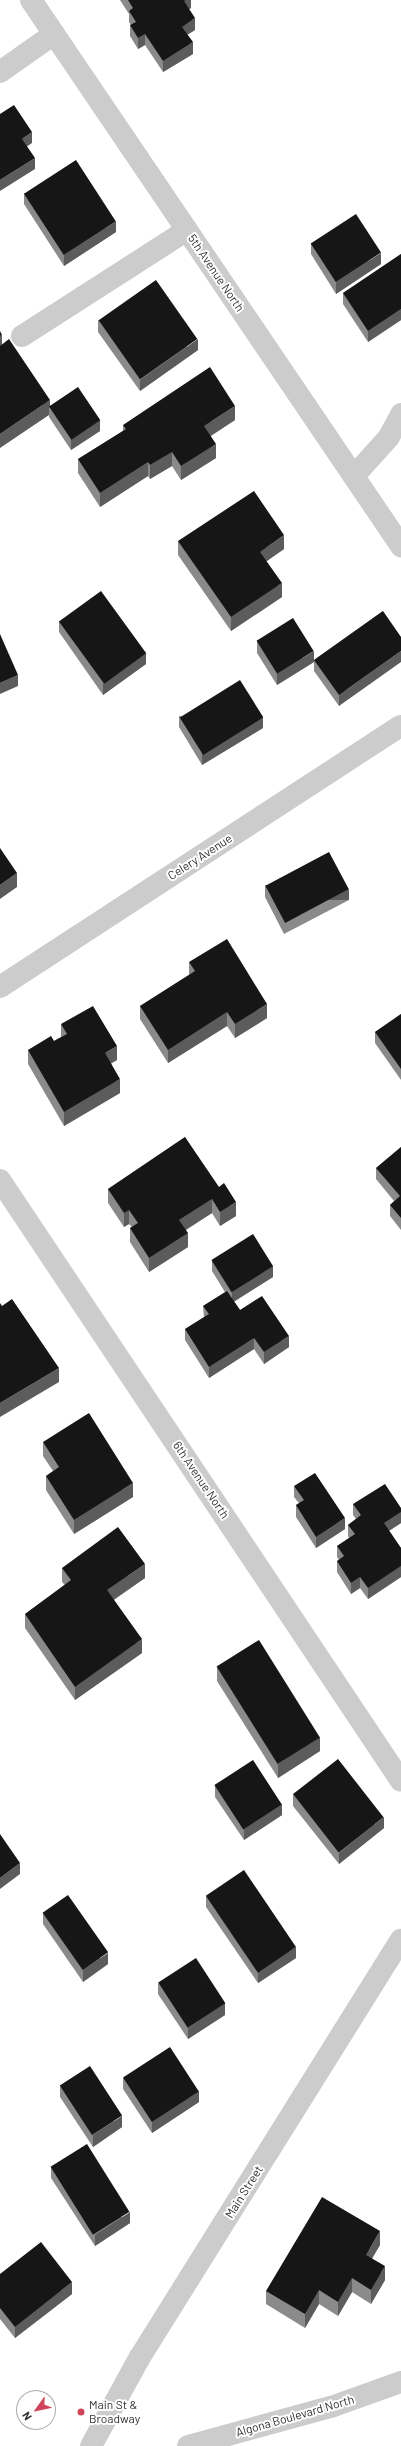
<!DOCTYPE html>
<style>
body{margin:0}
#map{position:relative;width:401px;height:2446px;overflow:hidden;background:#fff;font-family:Barlow,sans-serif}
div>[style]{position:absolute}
.minor>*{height:22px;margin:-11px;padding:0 11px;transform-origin:11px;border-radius:11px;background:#ccc}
.wall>*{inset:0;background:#8a8a8a}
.shaded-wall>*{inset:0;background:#5c5c5c;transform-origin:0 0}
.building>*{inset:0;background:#161616;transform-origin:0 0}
.dots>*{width:11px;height:11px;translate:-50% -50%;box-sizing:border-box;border:2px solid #fff;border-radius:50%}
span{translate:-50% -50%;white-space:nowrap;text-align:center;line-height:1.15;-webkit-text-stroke:4px #fff;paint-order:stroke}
.street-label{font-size:12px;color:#2f2f2f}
.poi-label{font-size:12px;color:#2f2f2f}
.left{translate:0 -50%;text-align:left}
.north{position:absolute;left:16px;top:2390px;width:40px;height:40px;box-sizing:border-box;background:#fff;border:1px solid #acacac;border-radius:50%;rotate:237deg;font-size:11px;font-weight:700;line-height:16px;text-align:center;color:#2f2f2f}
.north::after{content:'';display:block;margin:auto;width:14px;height:18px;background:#d1455c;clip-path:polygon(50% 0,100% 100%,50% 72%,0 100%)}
</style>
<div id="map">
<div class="minor">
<div style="left:31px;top:0;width:660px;rotate:55.88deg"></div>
<div style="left:0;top:72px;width:66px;rotate:-35.1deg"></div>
<div style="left:22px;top:336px;width:196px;rotate:-32.7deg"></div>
<div style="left:354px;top:476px;width:52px;rotate:-48.1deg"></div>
<div style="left:389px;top:437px;width:26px;rotate:-62deg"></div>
<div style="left:0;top:987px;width:478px;rotate:-33.1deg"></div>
<div style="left:0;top:1180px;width:722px;rotate:56.29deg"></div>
<div style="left:91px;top:2446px;width:102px;rotate:-61.2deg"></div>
<div style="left:140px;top:2357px;width:492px;rotate:-58deg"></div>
<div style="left:188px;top:2446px;width:148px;rotate:-15.3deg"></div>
<div style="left:331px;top:2407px;width:74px;rotate:-19.7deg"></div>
</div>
<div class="wall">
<div style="clip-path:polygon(120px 0,191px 0,191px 8px,189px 9px,195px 30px,187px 35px,193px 54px,163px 72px,145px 45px,138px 49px,130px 36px,130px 25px,131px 25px,129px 22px,129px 14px)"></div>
<div style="clip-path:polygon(24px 193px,116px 232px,64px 266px,24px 204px)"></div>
<div style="clip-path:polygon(311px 243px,381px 264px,336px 294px,311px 254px)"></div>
<div style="clip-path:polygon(401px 254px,401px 320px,368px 342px,343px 304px,343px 293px)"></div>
<div style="clip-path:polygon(98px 320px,198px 350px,140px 391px,98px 332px)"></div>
<div style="clip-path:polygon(2px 344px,50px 406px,100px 431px,71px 450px,49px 417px,49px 415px)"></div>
<div style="clip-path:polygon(235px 420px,211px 436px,216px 458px,181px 480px,172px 466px,150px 479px,148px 476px,100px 507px,78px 473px,78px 459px,123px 431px,123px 425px)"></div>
<div style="clip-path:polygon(178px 541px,284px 549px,266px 561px,282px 597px,231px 631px,178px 555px)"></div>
<div style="clip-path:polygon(383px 611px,339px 706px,314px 671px,314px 660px)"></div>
<div style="clip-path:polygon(59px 621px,146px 664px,103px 695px,59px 632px)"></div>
<div style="clip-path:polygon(257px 642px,314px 662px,277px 685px,257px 653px)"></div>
<div style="clip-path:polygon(179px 716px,263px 728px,202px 765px,179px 727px)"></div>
<div style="clip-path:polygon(265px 885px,349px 900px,284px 934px,265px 897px)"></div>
<div style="clip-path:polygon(189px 962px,267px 1018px,235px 1038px,227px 1026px,168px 1063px,140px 1019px,140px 1006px,189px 975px)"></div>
<div style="clip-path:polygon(401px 1014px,401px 1080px,375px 1043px,375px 1032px)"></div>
<div style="clip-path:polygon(61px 1024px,117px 1060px,111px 1063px,120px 1093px,64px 1126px,28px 1064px,28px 1050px,54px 1041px,61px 1037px)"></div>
<div style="clip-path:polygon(185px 1137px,236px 1216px,220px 1226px,212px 1213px,186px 1230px,188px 1247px,149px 1272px,130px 1242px,130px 1228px,132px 1227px,129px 1224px,124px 1227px,108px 1203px,108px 1189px)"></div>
<div style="clip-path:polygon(401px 1147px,401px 1230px,390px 1216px,390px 1205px,394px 1201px,376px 1179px,376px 1168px)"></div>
<div style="clip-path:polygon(212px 1260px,273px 1277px,234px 1301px,240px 1310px,289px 1347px,264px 1364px,254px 1349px,209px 1378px,185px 1340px,185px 1329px,204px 1317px,203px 1306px,225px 1292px,212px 1271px)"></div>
<div style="clip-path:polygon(43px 1442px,133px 1497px,74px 1534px,46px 1490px,46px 1476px,53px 1471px,43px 1456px)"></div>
<div style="clip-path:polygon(294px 1486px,345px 1529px,316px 1548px,296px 1517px,296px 1505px,299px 1503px,294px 1497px)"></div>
<div style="clip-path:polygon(353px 1504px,401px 1508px,401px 1523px,389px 1531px,401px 1548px,401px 1577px,368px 1599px,360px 1588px,351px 1594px,337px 1572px,337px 1561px,339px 1560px,337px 1557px,337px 1546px,349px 1538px,348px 1536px,348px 1525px,356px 1519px,353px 1515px)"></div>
<div style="clip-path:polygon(62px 1568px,145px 1578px,114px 1600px,142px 1653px,75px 1700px,25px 1628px,25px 1614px,65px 1585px,62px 1582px)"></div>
<div style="clip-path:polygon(217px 1667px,320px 1751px,278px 1778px,217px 1681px)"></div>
<div style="clip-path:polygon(215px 1786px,282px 1815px,244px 1840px,215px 1797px)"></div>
<div style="clip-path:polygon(293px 1794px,384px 1828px,339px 1864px,293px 1806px)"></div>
<div style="clip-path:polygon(206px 1896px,296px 1958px,258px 1983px,206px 1907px)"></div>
<div style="clip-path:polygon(43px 1913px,108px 1964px,83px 1982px,43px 1924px)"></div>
<div style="clip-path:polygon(158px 1983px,225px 2015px,188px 2039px,158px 1994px)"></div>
<div style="clip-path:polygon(123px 2078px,199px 2102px,152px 2133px,123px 2089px)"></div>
<div style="clip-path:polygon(60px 2086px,122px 2127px,93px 2147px,60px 2097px)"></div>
<div style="clip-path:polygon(51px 2167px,130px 2223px,95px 2246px,51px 2178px)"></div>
<div style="clip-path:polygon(380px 2245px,372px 2258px,385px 2280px,371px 2304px,352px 2292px,338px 2316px,319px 2304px,305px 2328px,266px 2304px,266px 2291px)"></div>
<div style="clip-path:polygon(0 2274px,72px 2294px,15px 2338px,0 2319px)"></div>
</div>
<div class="shaded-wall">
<div style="clip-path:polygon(186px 0,191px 0,191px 8px,184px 12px,184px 1px)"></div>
<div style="clip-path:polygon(195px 18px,195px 30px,182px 38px,182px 27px)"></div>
<div style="clip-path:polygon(145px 34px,145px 45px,138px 49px,138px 38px)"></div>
<div style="clip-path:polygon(193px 42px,193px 54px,163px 72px,163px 61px)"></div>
<div style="clip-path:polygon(32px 132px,32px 143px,22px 150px,22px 139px)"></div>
<div style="clip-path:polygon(35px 158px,35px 169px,0 191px,0 180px)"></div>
<div style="clip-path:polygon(116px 221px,116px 232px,64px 266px,64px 255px)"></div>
<div style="clip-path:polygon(381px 253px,381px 264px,336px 294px,336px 282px)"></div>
<div style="clip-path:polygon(401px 309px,401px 320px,368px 342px,368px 331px)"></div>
<div style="clip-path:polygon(2px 335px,2px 346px,0 347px,0 336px)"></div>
<div style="clip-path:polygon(198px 339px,198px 350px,140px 391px,140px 380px)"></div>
<div style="clip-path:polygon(50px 400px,50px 408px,49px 406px,49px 415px,0 448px,0 434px)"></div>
<div style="clip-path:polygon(235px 406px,235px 420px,204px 440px,204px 426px)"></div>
<div style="clip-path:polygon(100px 420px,100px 431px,71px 450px,71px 439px)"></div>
<div style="clip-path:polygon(216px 444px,216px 458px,181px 480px,181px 466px)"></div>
<div style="clip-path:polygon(172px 452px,172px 466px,150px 479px,150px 465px)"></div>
<div style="clip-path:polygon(148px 462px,148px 476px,100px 507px,100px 493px)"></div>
<div style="clip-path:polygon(284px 535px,284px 549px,260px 566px,260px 552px)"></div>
<div style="clip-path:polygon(282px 583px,282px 597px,231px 631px,231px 617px)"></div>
<div style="clip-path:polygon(314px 651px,314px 662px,277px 685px,277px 674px)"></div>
<div style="clip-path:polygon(401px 651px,401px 662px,339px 706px,339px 695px)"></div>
<div style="clip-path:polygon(146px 653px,146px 664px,103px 695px,103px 684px)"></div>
<div style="clip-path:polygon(18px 675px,18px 686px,0 694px,0 683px)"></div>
<div style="clip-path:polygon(263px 717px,263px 728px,202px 765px,202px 754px)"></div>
<div style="clip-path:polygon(17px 873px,17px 887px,0 899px,0 885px)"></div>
<div style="left:349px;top:889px;width:11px;height:73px;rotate:90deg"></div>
<div style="clip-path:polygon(267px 1004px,267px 1018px,235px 1038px,235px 1024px)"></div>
<div style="clip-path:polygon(227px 1012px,227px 1026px,168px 1063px,168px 1050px)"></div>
<div style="clip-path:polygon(117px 1046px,117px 1060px,105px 1067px,105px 1053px)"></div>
<div style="clip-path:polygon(120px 1079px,120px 1093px,64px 1126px,64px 1112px)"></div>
<div style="clip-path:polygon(212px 1199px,212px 1213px,179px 1234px,179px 1220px)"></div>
<div style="clip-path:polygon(236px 1202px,236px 1216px,220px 1226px,220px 1212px)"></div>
<div style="clip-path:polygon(129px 1210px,129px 1224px,124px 1227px,124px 1213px)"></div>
<div style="clip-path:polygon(188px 1233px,188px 1247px,149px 1272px,149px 1258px)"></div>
<div style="clip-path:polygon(273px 1266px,273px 1277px,232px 1303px,232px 1292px)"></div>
<div style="clip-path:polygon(289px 1336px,289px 1347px,264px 1364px,264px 1352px)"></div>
<div style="clip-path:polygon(254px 1338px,254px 1349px,209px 1378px,209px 1367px)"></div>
<div style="clip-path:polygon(59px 1368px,59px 1382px,0 1417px,0 1403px)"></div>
<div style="clip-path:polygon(133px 1483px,133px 1497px,74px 1534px,74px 1520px)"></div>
<div style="clip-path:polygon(401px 1512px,401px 1523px,384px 1534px,384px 1523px)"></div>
<div style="clip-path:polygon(345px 1518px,345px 1529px,316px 1548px,316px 1537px)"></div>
<div style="clip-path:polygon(145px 1564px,145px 1578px,107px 1604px,107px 1590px)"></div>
<div style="clip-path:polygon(401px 1566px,401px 1577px,368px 1599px,368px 1588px)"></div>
<div style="clip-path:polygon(360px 1577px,360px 1588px,351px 1594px,351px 1583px)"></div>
<div style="clip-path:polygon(142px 1639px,142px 1653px,75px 1700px,75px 1687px)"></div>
<div style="clip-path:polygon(320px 1737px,320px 1751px,278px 1778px,278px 1764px)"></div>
<div style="clip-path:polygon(282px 1804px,282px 1815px,244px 1840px,244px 1829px)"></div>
<div style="clip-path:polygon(384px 1817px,384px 1828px,339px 1864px,339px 1853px)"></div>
<div style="clip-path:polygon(20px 1863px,20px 1874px,0 1889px,0 1878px)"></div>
<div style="clip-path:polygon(296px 1947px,296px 1958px,258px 1983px,258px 1972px)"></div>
<div style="clip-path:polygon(108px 1953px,108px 1964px,83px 1982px,83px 1970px)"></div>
<div style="clip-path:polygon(225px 2003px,225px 2015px,188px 2039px,188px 2028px)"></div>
<div style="clip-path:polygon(199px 2091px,199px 2102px,152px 2133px,152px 2122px)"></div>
<div style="clip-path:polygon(122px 2116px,122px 2127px,93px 2147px,93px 2135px)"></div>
<div style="clip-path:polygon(130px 2212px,130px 2223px,95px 2246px,95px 2235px)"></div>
<div style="clip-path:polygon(380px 2231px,380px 2245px,366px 2269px,366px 2255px)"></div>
<div style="clip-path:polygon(385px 2266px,385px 2280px,371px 2304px,371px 2290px)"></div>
<div style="clip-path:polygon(352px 2278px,352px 2292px,338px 2316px,338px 2302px)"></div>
<div style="clip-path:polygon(72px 2282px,72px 2294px,15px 2338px,15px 2327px)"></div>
<div style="clip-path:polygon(319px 2290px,319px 2304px,305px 2328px,305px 2314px)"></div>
</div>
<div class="building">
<div style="clip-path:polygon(128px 0,186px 0,184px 1px,195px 18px,182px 27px,193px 42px,163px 61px,145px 34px,138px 38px,130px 25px,136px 22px,129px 11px,133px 8px)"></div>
<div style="clip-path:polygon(14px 105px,32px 132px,22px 139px,35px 158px,0 180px,0 114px)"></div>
<div style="left:76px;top:160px;width:73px;height:62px;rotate:57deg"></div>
<div style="left:356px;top:214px;width:46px;height:54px;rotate:57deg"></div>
<div style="clip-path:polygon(401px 254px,401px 309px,368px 331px,343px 293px)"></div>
<div style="left:156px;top:280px;width:72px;height:70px;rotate:55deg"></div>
<div style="clip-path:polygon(0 331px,2px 335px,0 336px)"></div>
<div style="clip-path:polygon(9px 339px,50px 400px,0 434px,0 346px)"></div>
<div style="clip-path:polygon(210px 367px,235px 406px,204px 426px,216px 444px,181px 466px,172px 452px,150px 465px,148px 462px,100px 493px,78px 459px,126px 429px,123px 425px)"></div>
<div style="left:78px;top:387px;width:40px;height:35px;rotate:56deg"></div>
<div style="clip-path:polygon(254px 491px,284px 535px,260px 552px,282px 583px,231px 617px,178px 541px)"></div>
<div style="left:101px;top:591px;width:77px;height:52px;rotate:54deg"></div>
<div style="clip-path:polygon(383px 611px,401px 637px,401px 651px,339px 695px,314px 660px)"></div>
<div style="left:293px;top:618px;width:39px;height:43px;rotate:58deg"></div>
<div style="clip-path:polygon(0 634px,18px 675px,0 683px)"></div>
<div style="left:240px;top:680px;width:44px;height:71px;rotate:58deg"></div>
<div style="clip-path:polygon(0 848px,17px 873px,0 885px)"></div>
<div style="left:329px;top:852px;width:42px;height:72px;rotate:62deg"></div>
<div style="clip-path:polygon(227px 939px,267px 1004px,235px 1024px,227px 1012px,168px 1050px,140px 1006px,195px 971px,189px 962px)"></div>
<div style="clip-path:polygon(93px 1006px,117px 1046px,105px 1053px,120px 1079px,64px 1112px,28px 1050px,51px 1036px,54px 1041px,67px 1034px,61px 1024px)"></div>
<div style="clip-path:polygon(401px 1014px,401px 1069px,375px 1032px)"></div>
<div style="clip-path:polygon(185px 1137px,219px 1187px,224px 1183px,236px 1202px,220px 1212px,212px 1199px,179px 1220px,188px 1233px,149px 1258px,130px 1228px,138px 1223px,129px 1210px,124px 1213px,108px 1189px)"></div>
<div style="clip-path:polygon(401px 1147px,401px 1218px,390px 1205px,400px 1196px,376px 1168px)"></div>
<div style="left:253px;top:1234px;width:38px;height:49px;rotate:58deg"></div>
<div style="clip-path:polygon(227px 1291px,240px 1310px,262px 1296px,289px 1336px,264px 1352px,254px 1338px,209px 1367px,185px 1329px,209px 1314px,203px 1306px)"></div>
<div style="clip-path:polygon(12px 1299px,59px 1368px,0 1403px,0 1303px,2px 1306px)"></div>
<div style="clip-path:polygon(89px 1413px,133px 1483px,74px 1520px,46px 1476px,59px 1467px,43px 1442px)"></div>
<div style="clip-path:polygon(315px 1473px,345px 1518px,316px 1537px,296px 1505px,304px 1500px,294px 1486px)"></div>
<div style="clip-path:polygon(385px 1484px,401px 1508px,401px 1512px,384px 1523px,401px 1548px,401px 1566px,368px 1588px,360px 1577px,351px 1583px,337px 1561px,344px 1556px,337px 1546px,355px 1534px,348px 1525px,361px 1515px,353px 1504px)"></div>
<div style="clip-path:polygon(118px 1527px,145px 1564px,107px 1590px,142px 1639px,75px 1687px,25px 1614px,71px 1580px,62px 1568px)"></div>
<div style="left:259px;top:1640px;width:115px;height:50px;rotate:58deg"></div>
<div style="left:338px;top:1759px;width:74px;height:57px;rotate:52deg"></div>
<div style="left:253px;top:1760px;width:53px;height:46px;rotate:57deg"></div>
<div style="clip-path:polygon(0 1834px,20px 1863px,0 1878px)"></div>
<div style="left:244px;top:1870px;width:93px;height:46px;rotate:56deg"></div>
<div style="left:68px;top:1895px;width:70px;height:31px;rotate:55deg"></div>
<div style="left:196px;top:1958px;width:54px;height:45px;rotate:57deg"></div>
<div style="left:170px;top:2047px;width:53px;height:56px;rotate:57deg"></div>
<div style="left:90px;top:2066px;width:59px;height:36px;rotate:57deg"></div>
<div style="left:87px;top:2144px;width:80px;height:43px;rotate:58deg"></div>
<div style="clip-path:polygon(322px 2197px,380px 2231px,366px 2255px,385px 2266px,371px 2290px,352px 2278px,338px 2302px,319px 2290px,305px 2314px,266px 2291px)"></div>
<div style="clip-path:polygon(41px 2242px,72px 2282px,15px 2327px,0 2308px,0 2274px)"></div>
</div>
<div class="dots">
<div style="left:81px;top:2412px;background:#d1455c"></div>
</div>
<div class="street-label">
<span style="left:216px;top:273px;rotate:56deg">5th Avenue North</span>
<span style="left:200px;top:857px;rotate:-33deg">Celery Avenue</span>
<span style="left:201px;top:1480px;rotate:56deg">6th Avenue North</span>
<span style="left:244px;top:2192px;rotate:-58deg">Main Street</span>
<span style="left:295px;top:2416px;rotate:-16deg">Algona Boulevard North</span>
</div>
<div class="poi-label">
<span class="left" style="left:89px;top:2412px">Main St &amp;<br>Broadway</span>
</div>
<div class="north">N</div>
</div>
